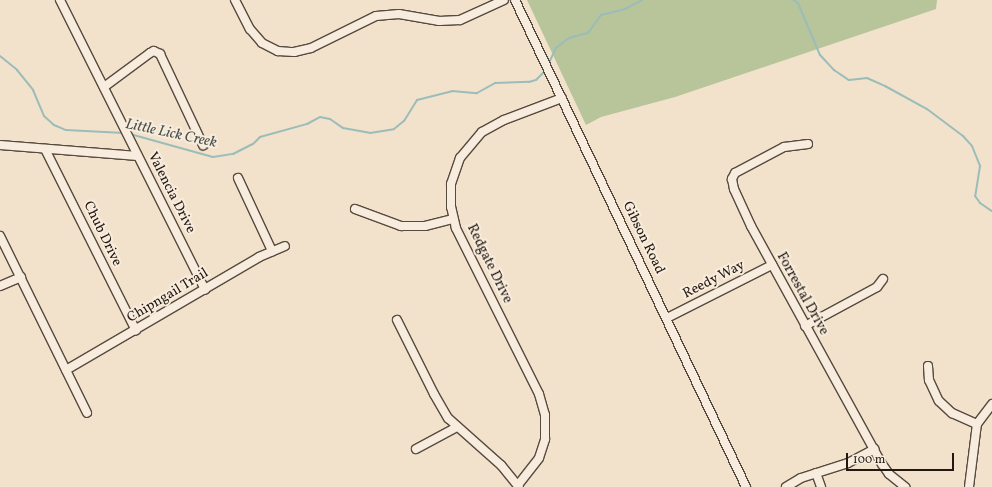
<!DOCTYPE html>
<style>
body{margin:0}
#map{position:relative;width:992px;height:487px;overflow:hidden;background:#f2e2cb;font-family:Vollkorn,serif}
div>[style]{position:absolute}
.green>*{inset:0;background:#b8c49a}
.stream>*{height:2px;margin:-1px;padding:0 1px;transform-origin:1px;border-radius:1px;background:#9bbdba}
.roads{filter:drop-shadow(1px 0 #564a3e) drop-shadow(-1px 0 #564a3e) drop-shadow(0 1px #564a3e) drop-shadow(0 -1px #564a3e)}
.minor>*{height:8px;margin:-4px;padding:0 4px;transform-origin:4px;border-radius:4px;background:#f7ecdd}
span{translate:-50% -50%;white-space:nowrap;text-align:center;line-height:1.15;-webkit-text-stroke:4px #f7ecdd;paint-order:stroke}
.street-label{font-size:14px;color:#22180f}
.water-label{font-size:15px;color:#4c524b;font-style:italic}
.scale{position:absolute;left:846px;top:453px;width:108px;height:18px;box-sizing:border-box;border:2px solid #22180f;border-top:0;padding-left:5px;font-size:12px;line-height:14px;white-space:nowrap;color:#22180f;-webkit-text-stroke:3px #f7ecdd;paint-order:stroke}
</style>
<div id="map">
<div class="green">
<div style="clip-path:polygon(527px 0,937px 0,936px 9px,675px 97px,601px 117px,586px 125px)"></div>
</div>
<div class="stream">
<div style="left:793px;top:0;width:6px;rotate:31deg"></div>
<div style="left:798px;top:3px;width:56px;rotate:67.1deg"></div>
<div style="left:820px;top:55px;width:21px;rotate:47deg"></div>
<div style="left:834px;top:70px;width:18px;rotate:34deg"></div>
<div style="left:849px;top:80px;width:18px;rotate:-6deg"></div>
<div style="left:867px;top:78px;width:20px;rotate:24deg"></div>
<div style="left:885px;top:86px;width:48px;rotate:28.7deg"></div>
<div style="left:927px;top:109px;width:45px;rotate:36.9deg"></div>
<div style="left:963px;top:136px;width:13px;rotate:48deg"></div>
<div style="left:972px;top:146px;width:22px;rotate:68deg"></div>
<div style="left:980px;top:166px;width:30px;rotate:99deg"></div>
<div style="left:975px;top:196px;width:9px;rotate:54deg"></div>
<div style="left:980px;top:203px;width:14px;rotate:34deg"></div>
<div style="left:0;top:56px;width:22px;rotate:39deg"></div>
<div style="left:17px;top:70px;width:26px;rotate:51deg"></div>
<div style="left:33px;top:90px;width:28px;rotate:67deg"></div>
<div style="left:44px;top:116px;width:13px;rotate:42deg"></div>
<div style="left:54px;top:125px;width:13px;rotate:23deg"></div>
<div style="left:66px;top:130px;width:58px;rotate:3deg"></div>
<div style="left:548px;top:65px;width:19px;rotate:-65deg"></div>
<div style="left:556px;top:48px;width:16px;rotate:-38deg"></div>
<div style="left:569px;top:38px;width:20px;rotate:-15deg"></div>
<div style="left:588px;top:33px;width:22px;rotate:-54deg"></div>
<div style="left:601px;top:15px;width:25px;rotate:-14deg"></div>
<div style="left:625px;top:9px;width:19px;rotate:-28deg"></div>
<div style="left:130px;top:134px;width:86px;rotate:15.5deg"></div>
<div style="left:213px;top:157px;width:20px;rotate:-9deg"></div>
<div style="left:233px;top:154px;width:22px;rotate:-27deg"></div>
<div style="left:253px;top:144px;width:10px;rotate:-45deg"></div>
<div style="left:260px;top:137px;width:49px;rotate:-15.5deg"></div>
<div style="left:307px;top:124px;width:15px;rotate:-28deg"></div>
<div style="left:320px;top:117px;width:10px;rotate:11deg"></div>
<div style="left:330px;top:119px;width:16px;rotate:35deg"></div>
<div style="left:343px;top:128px;width:27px;rotate:10deg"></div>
<div style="left:370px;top:133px;width:24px;rotate:-9deg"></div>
<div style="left:394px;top:129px;width:13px;rotate:-39deg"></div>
<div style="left:404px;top:121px;width:25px;rotate:-58deg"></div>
<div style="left:417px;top:100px;width:36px;rotate:-14deg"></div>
<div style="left:452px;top:91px;width:25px;rotate:5deg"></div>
<div style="left:477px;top:93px;width:21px;rotate:-29deg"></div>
<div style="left:495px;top:83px;width:34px;rotate:-2deg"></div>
<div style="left:529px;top:82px;width:7px;rotate:-16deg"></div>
<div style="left:536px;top:80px;width:13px;rotate:-45deg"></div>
</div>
<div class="roads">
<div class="minor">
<div style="left:60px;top:0;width:324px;rotate:63.4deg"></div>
<div style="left:235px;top:0;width:33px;rotate:63deg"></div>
<div style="left:250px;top:29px;width:18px;rotate:49deg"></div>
<div style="left:262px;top:43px;width:18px;rotate:27deg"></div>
<div style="left:278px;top:51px;width:16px;rotate:4deg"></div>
<div style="left:294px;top:52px;width:17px;rotate:-13deg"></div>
<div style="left:311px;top:48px;width:72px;rotate:-26.2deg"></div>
<div style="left:376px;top:16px;width:23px;rotate:-5deg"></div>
<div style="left:399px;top:14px;width:41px;rotate:9.9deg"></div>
<div style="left:439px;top:21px;width:21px;rotate:-3deg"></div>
<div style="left:460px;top:20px;width:48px;rotate:-24.4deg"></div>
<div style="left:515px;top:0;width:539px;rotate:64.62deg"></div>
<div style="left:104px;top:87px;width:57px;rotate:-36.5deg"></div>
<div style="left:150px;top:53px;width:4px;rotate:-27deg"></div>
<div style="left:154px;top:51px;width:7px;rotate:27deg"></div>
<div style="left:160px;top:54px;width:101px;rotate:64.7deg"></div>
<div style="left:808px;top:144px;width:24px;rotate:173deg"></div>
<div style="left:784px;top:147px;width:55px;rotate:152deg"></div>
<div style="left:735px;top:173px;width:7px;rotate:117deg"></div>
<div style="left:732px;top:179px;width:10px;rotate:79deg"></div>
<div style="left:734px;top:189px;width:41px;rotate:65.3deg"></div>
<div style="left:751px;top:226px;width:272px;rotate:61.2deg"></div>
<div style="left:882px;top:464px;width:12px;rotate:55deg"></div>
<div style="left:889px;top:474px;width:21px;rotate:39deg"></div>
<div style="left:0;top:145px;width:138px;rotate:4.6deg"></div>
<div style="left:45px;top:149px;width:203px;rotate:63.4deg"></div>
<div style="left:238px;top:178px;width:81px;rotate:65deg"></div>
<div style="left:355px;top:209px;width:49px;rotate:20.3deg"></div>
<div style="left:401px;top:226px;width:24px"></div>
<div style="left:425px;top:226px;width:29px;rotate:-14deg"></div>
<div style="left:0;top:236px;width:197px;rotate:63.8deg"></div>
<div style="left:0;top:286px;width:23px;rotate:-23deg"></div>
<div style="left:667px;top:318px;width:118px;rotate:-26.8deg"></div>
<div style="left:397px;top:320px;width:83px;rotate:63.4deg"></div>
<div style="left:434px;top:394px;width:28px;rotate:60deg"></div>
<div style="left:448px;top:418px;width:71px;rotate:41.6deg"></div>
<div style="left:501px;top:465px;width:28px;rotate:51deg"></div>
<div style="left:805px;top:326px;width:82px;rotate:-28.4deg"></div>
<div style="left:877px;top:287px;width:10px;rotate:-53deg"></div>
<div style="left:928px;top:366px;width:14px;rotate:86deg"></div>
<div style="left:929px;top:380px;width:23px;rotate:65deg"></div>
<div style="left:939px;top:401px;width:18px;rotate:43deg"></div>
<div style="left:952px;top:413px;width:27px;rotate:24deg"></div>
<div style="left:66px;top:370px;width:224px;rotate:-30.3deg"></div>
<div style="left:259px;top:257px;width:28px;rotate:-23deg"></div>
<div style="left:416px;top:449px;width:47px;rotate:-28.2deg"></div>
<div style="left:816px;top:473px;width:15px;rotate:70deg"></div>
<div style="left:518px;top:485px;width:34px;rotate:-52deg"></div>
<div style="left:539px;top:458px;width:20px;rotate:-72deg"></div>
<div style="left:545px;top:439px;width:24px;rotate:-90deg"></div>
<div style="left:545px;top:415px;width:22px;rotate:-106deg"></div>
<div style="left:539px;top:394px;width:186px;rotate:-116.6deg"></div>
<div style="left:456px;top:228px;width:22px;rotate:-103deg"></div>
<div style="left:451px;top:207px;width:23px;rotate:-90deg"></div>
<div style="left:451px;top:184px;width:28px;rotate:-71deg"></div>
<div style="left:460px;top:158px;width:34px;rotate:-50deg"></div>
<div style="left:482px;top:132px;width:25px;rotate:-29deg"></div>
<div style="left:504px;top:120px;width:62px;rotate:-20.8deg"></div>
<div style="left:786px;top:487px;width:17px;rotate:-31deg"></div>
<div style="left:801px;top:478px;width:49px;rotate:-17.7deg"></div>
<div style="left:848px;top:463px;width:30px;rotate:-28deg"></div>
<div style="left:969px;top:487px;width:64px;rotate:-82.8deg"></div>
<div style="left:977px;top:424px;width:25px;rotate:-53deg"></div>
</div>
</div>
<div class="street-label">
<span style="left:171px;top:193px;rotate:63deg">Valencia Drive</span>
<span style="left:102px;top:234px;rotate:64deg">Chub Drive</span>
<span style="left:643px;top:238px;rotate:64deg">Gibson Road</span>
<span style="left:489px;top:264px;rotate:64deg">Redgate Drive</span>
<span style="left:714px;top:280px;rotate:-27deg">Reedy Way</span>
<span style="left:802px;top:294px;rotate:61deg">Forrestal Drive</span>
<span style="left:168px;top:296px;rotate:-31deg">Chipngail Trail</span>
</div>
<div class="water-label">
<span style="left:171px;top:134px;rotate:12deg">Little Lick Creek</span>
</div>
<div class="scale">100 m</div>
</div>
